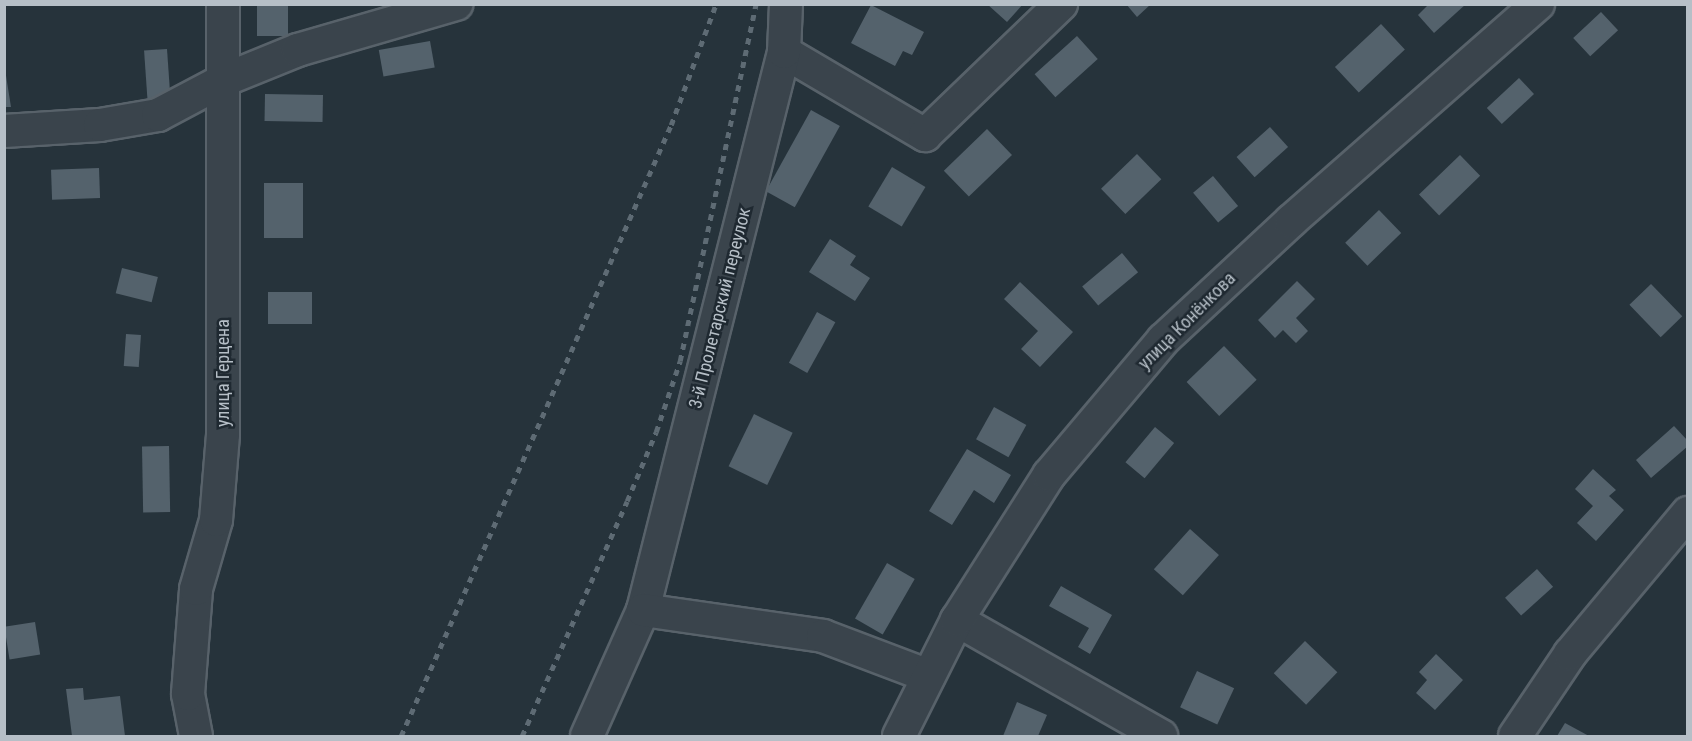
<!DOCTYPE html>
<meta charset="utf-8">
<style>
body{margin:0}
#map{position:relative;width:1692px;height:741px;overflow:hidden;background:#26333b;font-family:"Roboto Condensed",sans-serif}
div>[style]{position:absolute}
.building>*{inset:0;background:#54626c;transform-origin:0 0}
.roads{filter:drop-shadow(2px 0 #58626a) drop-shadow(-2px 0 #58626a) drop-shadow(0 2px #58626a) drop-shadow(0 -2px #58626a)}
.minor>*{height:32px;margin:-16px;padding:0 16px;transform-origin:16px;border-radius:16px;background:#3a444c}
.rail>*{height:4.5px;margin-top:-2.25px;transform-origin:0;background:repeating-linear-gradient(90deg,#5e6b74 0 6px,transparent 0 12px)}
span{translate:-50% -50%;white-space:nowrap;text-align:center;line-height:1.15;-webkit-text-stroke:5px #1f2931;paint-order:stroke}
.street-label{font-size:18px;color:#b6bfc7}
.frame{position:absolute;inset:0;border:6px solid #b6bfc7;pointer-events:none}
</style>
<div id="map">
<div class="building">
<div style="left:257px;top:4px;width:31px;height:32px"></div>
<div style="clip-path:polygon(987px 4px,1023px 4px,1007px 22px)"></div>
<div style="clip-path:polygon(1126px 4px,1151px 4px,1137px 17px)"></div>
<div style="clip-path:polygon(1429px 4px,1466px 4px,1434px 33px,1418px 15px)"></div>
<div style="clip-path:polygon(871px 5px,924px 32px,912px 55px,903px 51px,895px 66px,851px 43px)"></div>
<div style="left:1601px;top:12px;width:25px;height:38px;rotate:47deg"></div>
<div style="left:1381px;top:24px;width:35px;height:63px;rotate:47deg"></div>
<div style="left:1077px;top:36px;width:31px;height:57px;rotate:48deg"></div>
<div style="left:430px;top:41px;width:27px;height:52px;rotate:80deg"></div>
<div style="left:167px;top:49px;width:48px;height:23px;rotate:86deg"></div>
<div style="clip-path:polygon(4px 63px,11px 107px,4px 107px)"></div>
<div style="left:1519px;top:78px;width:22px;height:44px;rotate:47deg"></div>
<div style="left:265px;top:94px;width:58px;height:27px;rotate:1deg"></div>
<div style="left:811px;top:110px;width:33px;height:93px;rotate:29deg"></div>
<div style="left:1270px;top:127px;width:27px;height:45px;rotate:48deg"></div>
<div style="left:987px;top:129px;width:36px;height:60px;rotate:46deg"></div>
<div style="left:1137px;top:154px;width:35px;height:50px;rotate:46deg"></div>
<div style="left:1460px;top:155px;width:29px;height:57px;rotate:46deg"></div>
<div style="left:892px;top:167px;width:39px;height:46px;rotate:31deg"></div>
<div style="left:99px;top:168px;width:30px;height:48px;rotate:88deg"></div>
<div style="left:1213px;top:176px;width:39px;height:26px;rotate:50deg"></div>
<div style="left:264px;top:183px;width:39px;height:55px"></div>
<div style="left:1379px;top:210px;width:32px;height:47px;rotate:46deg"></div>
<div style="clip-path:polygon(830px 239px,856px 256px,850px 265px,870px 278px,855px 301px,809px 272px)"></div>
<div style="left:1122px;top:253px;width:25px;height:52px;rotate:50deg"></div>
<div style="left:122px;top:268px;width:37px;height:26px;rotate:14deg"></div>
<div style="clip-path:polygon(1297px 281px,1315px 299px,1296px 318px,1308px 331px,1296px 343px,1283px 330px,1275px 338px,1258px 320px)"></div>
<div style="clip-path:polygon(1020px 282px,1073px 332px,1040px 367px,1021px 349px,1038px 331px,1004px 299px)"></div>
<div style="left:1651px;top:284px;width:45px;height:30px;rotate:46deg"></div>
<div style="left:268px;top:292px;width:44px;height:32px"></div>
<div style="left:817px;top:312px;width:21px;height:58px;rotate:29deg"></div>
<div style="left:126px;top:334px;width:15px;height:32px;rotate:4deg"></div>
<div style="left:1224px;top:346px;width:47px;height:52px;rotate:46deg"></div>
<div style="left:994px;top:407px;width:37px;height:37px;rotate:29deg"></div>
<div style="left:754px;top:414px;width:43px;height:58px;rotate:26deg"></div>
<div style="clip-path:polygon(1674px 426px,1688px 441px,1688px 446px,1651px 478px,1636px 460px)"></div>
<div style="left:1155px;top:427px;width:25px;height:46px;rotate:40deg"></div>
<div style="left:169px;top:446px;width:66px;height:27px;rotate:89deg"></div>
<div style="clip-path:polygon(967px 449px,1011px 475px,994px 503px,974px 490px,952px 525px,929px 511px)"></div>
<div style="clip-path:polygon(1593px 469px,1616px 490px,1609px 496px,1624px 510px,1596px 541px,1577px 523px,1593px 506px,1575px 489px)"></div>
<div style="left:1190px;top:529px;width:39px;height:54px;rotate:42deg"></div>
<div style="left:887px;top:563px;width:32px;height:64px;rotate:30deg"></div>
<div style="left:1537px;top:569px;width:24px;height:43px;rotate:48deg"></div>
<div style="clip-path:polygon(1061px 586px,1112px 615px,1090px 654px,1078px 647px,1089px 628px,1049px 606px)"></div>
<div style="left:35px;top:622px;width:33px;height:31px;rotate:81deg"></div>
<div style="left:1305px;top:641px;width:45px;height:45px;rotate:44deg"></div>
<div style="clip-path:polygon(1436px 654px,1463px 680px,1435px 710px,1416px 693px,1427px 680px,1419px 672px)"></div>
<div style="left:1197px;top:671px;width:41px;height:40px;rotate:25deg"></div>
<div style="clip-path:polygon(83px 688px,84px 700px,120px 696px,125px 736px,72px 736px,66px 689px)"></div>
<div style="clip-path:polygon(1017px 702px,1047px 715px,1038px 736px,1003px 736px)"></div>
<div style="clip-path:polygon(1565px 723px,1589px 736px,1557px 736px)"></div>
</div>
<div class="roads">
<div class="minor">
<div style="left:784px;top:52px;width:164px;rotate:30.5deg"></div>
<div style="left:925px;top:135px;width:189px;rotate:-43.9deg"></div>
<div style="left:4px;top:131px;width:96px;rotate:-3.6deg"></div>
<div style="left:100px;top:125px;width:59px;rotate:-9.8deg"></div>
<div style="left:158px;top:115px;width:75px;rotate:-27.9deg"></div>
<div style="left:224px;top:80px;width:80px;rotate:-22.1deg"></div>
<div style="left:298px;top:50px;width:165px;rotate:-16.2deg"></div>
<div style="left:643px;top:610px;width:576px;rotate:-75.82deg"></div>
<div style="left:784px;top:52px;width:48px;rotate:-87.6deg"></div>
<div style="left:957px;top:620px;width:235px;rotate:29.6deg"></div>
<div style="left:196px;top:736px;width:43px;rotate:-100.8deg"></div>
<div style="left:188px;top:694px;width:105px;rotate:-85.6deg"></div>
<div style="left:196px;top:589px;width:72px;rotate:-73.8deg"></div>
<div style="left:216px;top:520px;width:86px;rotate:-85.3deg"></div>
<div style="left:223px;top:434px;width:430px;rotate:-90deg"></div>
<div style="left:587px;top:736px;width:138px;rotate:-66deg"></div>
<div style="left:643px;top:610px;width:182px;rotate:8.2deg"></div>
<div style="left:823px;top:636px;width:113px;rotate:20.7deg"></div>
<div style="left:899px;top:736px;width:130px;rotate:-63.4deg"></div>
<div style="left:957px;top:620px;width:172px;rotate:-57.6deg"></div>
<div style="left:1049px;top:475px;width:177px;rotate:-49.8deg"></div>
<div style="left:1163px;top:340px;width:175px;rotate:-42.9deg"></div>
<div style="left:1291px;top:221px;width:329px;rotate:-41.3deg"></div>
<div style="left:1515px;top:736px;width:99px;rotate:-56.1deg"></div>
<div style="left:1570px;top:654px;width:184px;rotate:-50.1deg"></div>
</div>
</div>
<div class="rail">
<div style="left:401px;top:736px;width:668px;rotate:-66.16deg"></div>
<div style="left:671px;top:125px;width:129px;rotate:-69.6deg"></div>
<div style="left:522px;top:736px;width:257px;rotate:-65.9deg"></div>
<div style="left:627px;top:501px;width:75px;rotate:-67.2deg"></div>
<div style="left:656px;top:432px;width:75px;rotate:-71.3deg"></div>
<div style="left:680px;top:361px;width:365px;rotate:-78deg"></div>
</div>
<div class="street-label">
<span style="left:720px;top:308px;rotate:-76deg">3-й Пролетарский переулок</span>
<span style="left:1187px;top:321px;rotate:-45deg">улица Конёнкова</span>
<span style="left:223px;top:373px;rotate:-90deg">улица Герцена</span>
</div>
<div class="frame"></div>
</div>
